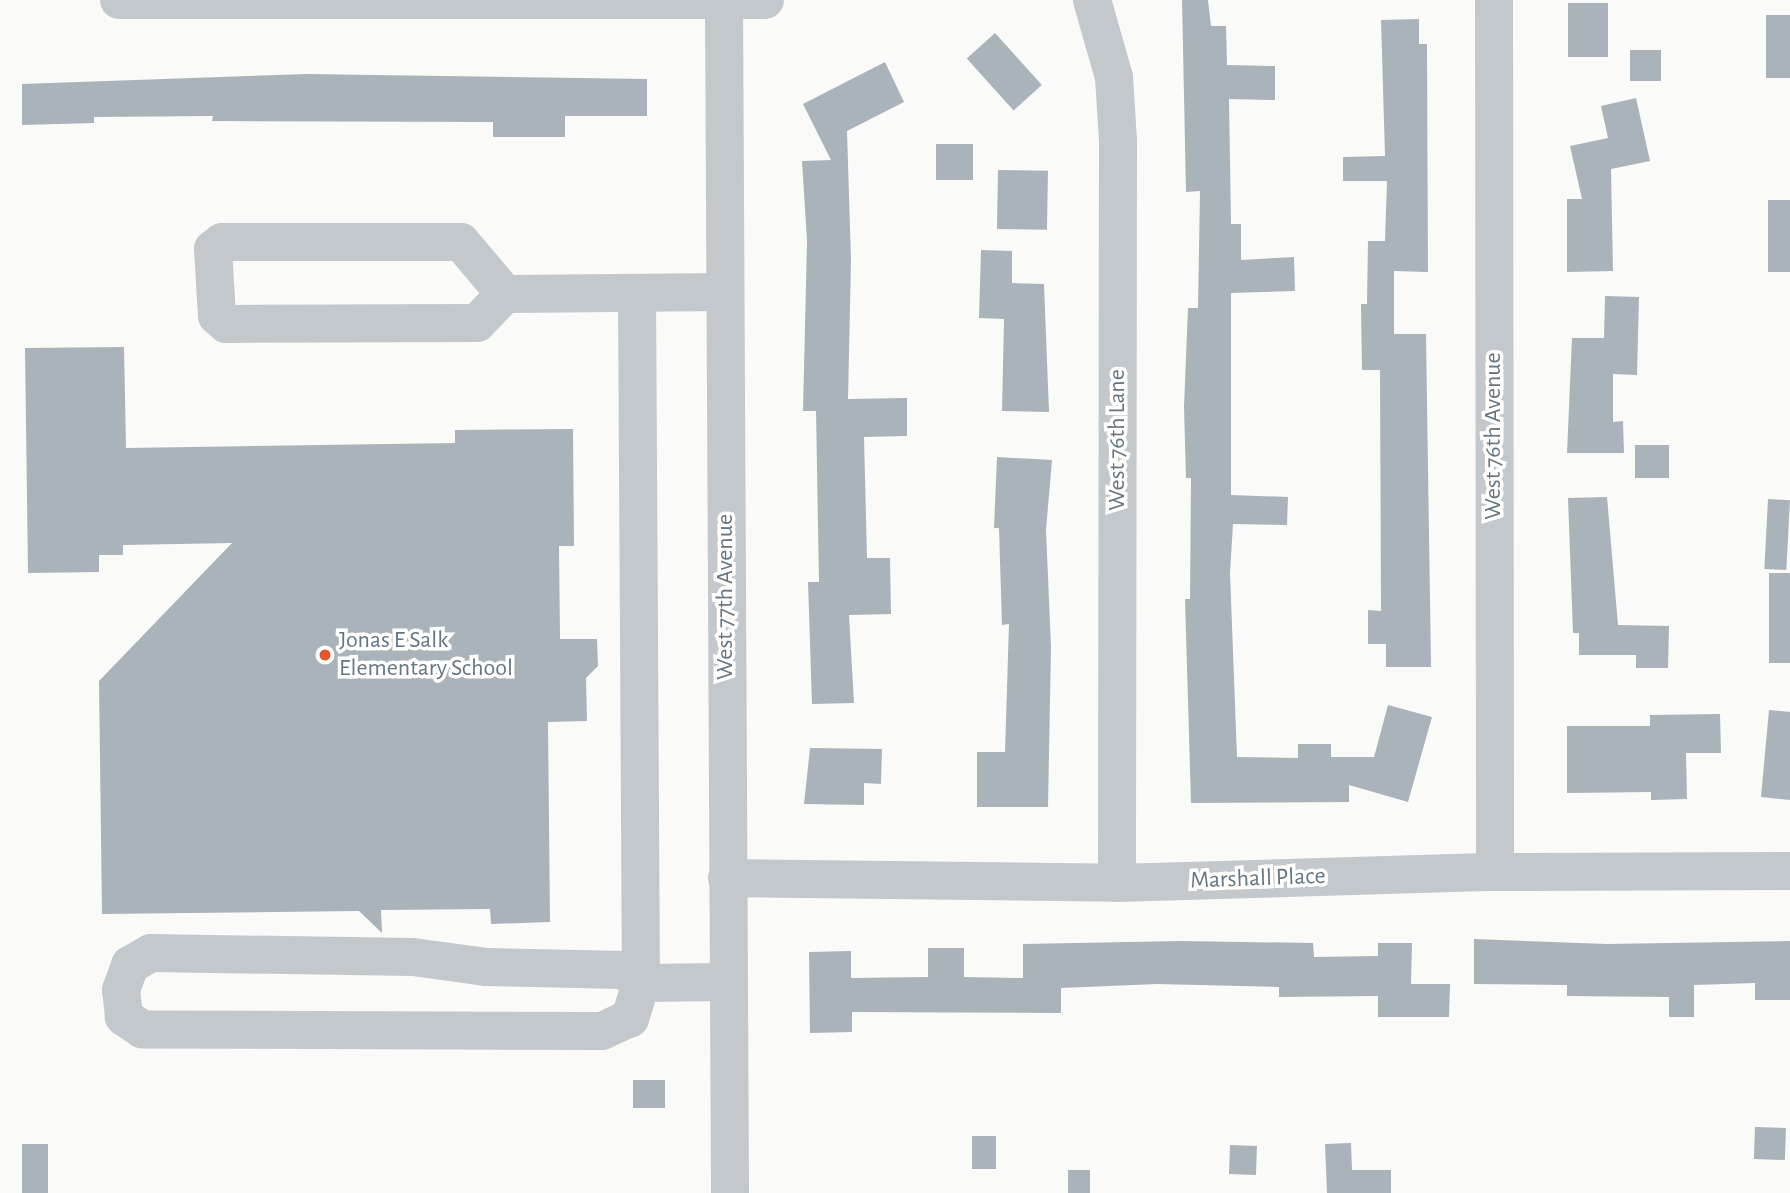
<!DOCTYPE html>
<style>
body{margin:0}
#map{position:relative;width:1790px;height:1193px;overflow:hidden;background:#fafaf8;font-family:"Alegreya Sans",sans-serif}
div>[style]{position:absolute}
.building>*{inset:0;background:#aab3b9;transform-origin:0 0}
.minor>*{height:38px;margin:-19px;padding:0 19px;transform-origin:19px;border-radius:19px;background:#c3c8cc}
.dots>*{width:19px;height:19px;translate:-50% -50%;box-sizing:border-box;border:4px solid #fff;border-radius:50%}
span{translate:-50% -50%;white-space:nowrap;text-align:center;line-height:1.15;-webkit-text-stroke:7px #fff;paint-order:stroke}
.street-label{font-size:24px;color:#657683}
.poi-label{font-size:24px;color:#657683}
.left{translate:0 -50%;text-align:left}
</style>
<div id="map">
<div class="building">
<div style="clip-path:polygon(1182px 0,1208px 0,1211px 26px,1226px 26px,1227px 65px,1275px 66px,1275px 100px,1229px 99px,1231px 224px,1241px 224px,1241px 260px,1294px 257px,1295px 291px,1231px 293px,1231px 495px,1288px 497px,1287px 525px,1233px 524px,1230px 573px,1237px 757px,1298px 758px,1298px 744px,1331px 744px,1331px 757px,1374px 757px,1388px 705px,1432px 717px,1408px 802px,1349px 785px,1349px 802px,1191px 803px,1185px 599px,1190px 599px,1191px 478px,1186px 478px,1184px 407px,1188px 308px,1198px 308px,1200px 191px,1186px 192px)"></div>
<div style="left:1568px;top:3px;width:40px;height:54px"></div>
<div style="left:1766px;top:15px;width:24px;height:63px"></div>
<div style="clip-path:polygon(1419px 19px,1419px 44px,1427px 44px,1428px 272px,1394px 271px,1394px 334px,1426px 334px,1431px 667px,1386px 667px,1386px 644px,1368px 644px,1368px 610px,1381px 611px,1380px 370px,1362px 370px,1361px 304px,1367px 304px,1368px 241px,1385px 241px,1387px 181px,1343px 181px,1343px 157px,1385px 156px,1381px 20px)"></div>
<div style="left:995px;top:33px;width:70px;height:38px;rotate:48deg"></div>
<div style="left:1630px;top:50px;width:31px;height:31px"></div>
<div style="clip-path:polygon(885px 62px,904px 102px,847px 131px,851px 260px,848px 399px,907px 398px,907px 436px,864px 437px,867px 558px,890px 558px,891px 614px,849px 615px,854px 703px,812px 704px,808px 582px,819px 582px,816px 411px,803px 411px,807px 241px,802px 161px,831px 160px,803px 104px)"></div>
<div style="clip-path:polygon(307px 74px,647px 79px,647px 116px,565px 116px,565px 137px,493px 137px,493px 122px,212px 121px,213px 116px,94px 117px,94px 123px,22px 125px,22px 84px)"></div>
<div style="clip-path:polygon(1636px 98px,1650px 161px,1611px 169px,1613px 271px,1567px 272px,1567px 199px,1582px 199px,1570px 146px,1608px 138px,1601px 106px)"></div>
<div style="left:936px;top:144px;width:37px;height:36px"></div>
<div style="left:998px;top:170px;width:50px;height:59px;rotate:1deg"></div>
<div style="left:1768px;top:200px;width:22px;height:72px"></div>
<div style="clip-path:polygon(981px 250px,1012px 251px,1012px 283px,1044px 284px,1049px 412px,1002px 411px,1004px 319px,979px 318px)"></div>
<div style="clip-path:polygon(1605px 296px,1639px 297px,1637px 375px,1613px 374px,1613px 422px,1623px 421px,1624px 453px,1567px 453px,1572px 338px,1604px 338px)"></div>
<div style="clip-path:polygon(124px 347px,126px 448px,455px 443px,455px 430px,573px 429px,574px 546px,559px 546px,560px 639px,597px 639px,598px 666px,586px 678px,587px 721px,548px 722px,550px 922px,491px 924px,490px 909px,381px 910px,382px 933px,359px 911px,102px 914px,99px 681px,232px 543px,123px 545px,123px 555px,99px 555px,99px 572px,28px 573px,25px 348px)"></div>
<div style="left:1635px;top:445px;width:34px;height:33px"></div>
<div style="clip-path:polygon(997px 457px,1052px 460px,1046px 530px,1051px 647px,1048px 807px,977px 807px,977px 752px,1005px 752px,1009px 624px,1002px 625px,999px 528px,994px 528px)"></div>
<div style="clip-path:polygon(1607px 497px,1618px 625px,1669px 626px,1668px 668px,1636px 668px,1636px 655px,1579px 655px,1579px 633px,1573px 633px,1568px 498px)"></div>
<div style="left:1768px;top:499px;width:22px;height:70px;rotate:3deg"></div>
<div style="left:1769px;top:573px;width:21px;height:90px"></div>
<div style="clip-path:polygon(1769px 710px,1790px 712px,1790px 800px,1761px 797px)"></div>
<div style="clip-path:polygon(1720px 714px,1721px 753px,1686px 753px,1687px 799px,1651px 800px,1651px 792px,1567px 793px,1567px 726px,1650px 726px,1650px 715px)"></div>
<div style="clip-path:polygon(810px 748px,882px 749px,881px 784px,864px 783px,864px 805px,804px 804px)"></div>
<div style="clip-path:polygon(1474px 939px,1607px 944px,1790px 941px,1790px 1000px,1755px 1000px,1755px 983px,1694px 985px,1694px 1017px,1669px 1017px,1669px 997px,1567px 996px,1567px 985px,1474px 984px)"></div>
<div style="clip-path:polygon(1181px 941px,1313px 943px,1314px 957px,1378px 956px,1378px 943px,1412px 943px,1411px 984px,1450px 984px,1449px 1017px,1378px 1017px,1378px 996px,1279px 997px,1279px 987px,1157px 984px,1061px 988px,1061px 1013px,852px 1012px,852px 1032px,810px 1033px,809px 952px,851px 951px,851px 978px,928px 977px,928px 948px,964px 948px,964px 977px,1023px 978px,1023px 944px)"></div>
<div style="left:633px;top:1080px;width:32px;height:28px"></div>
<div style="left:1755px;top:1127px;width:31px;height:32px;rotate:2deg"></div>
<div style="left:972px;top:1136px;width:24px;height:33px"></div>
<div style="clip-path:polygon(1351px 1143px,1352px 1170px,1391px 1170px,1391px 1193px,1327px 1193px,1325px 1144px)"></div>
<div style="left:22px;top:1144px;width:26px;height:49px"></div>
<div style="left:1230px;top:1145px;width:27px;height:29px;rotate:2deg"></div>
<div style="left:1068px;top:1170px;width:22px;height:23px"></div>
</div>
<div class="minor">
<div style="left:119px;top:0;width:646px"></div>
<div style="left:724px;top:0;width:1193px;rotate:89.71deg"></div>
<div style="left:1092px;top:0;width:80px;rotate:74.1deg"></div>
<div style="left:1114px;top:77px;width:64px;rotate:86.4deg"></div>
<div style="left:1118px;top:141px;width:742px;rotate:90.08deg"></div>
<div style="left:1494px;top:0;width:872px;rotate:89.93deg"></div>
<div style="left:637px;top:293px;width:690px;rotate:89.67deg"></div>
<div style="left:641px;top:983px;width:37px;rotate:107deg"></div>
<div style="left:630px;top:1018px;width:31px;rotate:155deg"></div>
<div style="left:602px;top:1031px;width:460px;rotate:-179.8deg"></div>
<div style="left:142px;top:1029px;width:22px;rotate:-146deg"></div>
<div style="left:124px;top:1017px;width:27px;rotate:-96deg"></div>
<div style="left:121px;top:990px;width:27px;rotate:-70deg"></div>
<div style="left:130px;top:965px;width:24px;rotate:-30deg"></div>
<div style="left:151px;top:953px;width:262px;rotate:0.9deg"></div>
<div style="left:413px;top:957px;width:75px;rotate:7.7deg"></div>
<div style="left:487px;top:967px;width:136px;rotate:1.3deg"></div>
<div style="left:623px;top:970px;width:22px;rotate:36deg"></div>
<div style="left:641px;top:983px;width:86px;rotate:-0.7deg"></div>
<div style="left:505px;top:294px;width:40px;rotate:134deg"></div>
<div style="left:477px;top:323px;width:251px;rotate:179.8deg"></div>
<div style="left:226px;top:324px;width:12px;rotate:-138deg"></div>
<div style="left:217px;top:316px;width:67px;rotate:-93.4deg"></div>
<div style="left:213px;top:249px;width:11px;rotate:-38deg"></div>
<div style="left:222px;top:242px;width:239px"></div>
<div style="left:461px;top:242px;width:68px;rotate:49.8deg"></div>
<div style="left:505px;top:294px;width:220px;rotate:-0.5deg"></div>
<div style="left:727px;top:878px;width:390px;rotate:0.7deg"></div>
<div style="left:1117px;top:883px;width:378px;rotate:-1.7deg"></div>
<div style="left:1495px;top:872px;width:295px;rotate:-0.2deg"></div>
</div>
<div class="dots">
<div style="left:325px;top:655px;background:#e4572e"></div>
</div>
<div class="street-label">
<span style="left:1494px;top:436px;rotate:-90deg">West 76th Avenue</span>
<span style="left:1118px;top:440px;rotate:-90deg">West 76th Lane</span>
<span style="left:726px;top:597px;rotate:-90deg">West 77th Avenue</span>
<span style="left:1258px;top:879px;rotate:-2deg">Marshall Place</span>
</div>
<div class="poi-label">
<span class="left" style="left:339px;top:655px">Jonas E Salk<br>Elementary School</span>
</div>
</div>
